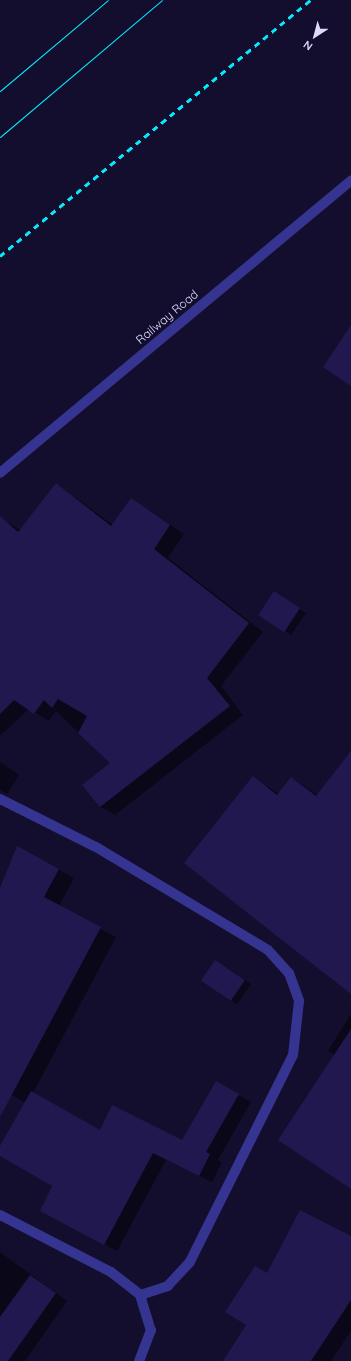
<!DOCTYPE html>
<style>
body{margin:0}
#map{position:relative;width:351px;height:1361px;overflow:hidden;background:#130e2d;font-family:Quicksand,sans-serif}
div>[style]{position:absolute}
.shadow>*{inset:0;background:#0007}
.building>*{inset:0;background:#221850;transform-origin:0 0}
.street>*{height:10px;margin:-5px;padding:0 5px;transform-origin:5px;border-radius:5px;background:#363491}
.tram>*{height:1px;margin:-0.5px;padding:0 0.5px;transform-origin:0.5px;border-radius:0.5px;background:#06eaff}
.rail>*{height:3px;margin-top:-1.5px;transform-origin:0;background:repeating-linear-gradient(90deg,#06eaff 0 6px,transparent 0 11px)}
span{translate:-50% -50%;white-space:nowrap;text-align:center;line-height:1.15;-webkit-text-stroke:3px #130e2d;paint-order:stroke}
.street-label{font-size:12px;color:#dddaff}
.north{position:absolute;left:295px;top:16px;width:40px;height:40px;-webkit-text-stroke:3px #130e2d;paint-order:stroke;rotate:216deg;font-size:11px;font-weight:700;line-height:16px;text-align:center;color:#dddaff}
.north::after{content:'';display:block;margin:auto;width:14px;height:18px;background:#dddaff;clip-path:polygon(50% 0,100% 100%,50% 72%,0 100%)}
</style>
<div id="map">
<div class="shadow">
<div style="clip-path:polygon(57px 484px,113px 525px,131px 499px,184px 534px,168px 558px,263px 632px,221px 686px,243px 715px,115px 815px,101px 807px,83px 785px,111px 763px,56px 711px,49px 721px,29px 709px,0 736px,0 527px,5px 521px,21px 530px)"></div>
<div style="clip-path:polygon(281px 596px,306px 613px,291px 635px,259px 614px)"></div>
<div style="clip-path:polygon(0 762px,19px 775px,7px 794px,0 790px)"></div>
<div style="clip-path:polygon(351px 766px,351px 992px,253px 777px,279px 794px,292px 778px,318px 795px)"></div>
<div style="clip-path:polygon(17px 847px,74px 878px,59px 906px,116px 937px,33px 1093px,100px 1131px,183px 1141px,216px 1083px,251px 1102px,218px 1160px,222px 1162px,212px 1182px,166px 1160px,117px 1251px,54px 1218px,53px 1186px,0 1155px,0 1148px,26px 1103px,0 1088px,0 890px)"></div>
<div style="clip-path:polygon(222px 965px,251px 984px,237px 1004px,231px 1001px)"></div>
<div style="clip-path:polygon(351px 1014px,351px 1188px,335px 1055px,328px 1051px)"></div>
<div style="clip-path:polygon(351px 1237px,351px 1331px,331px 1361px,224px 1361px,248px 1325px,268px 1274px)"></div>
<div style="clip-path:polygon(0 1252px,67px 1301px,25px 1361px,0 1361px)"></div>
</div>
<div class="building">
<div style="clip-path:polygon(351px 325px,351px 386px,323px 367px)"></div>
<div style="clip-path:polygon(56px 483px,111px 526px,131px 498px,170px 525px,154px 549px,249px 623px,207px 678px,230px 706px,100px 807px,82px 785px,110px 763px,78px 733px,87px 716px,58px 699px,52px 708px,44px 700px,34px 714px,14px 700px,0 714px,0 516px,18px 532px)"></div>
<div style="left:274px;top:591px;width:31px;height:29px;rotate:33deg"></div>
<div style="clip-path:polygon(351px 751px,351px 994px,184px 863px,253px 776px,277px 795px,291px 777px,316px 796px)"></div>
<div style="clip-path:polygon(17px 846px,59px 869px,44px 897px,101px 927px,0 1117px,0 888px)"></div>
<div style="left:215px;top:960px;width:36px;height:25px;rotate:34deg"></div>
<div style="clip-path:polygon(351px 1029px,351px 1189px,278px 1140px)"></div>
<div style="clip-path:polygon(216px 1081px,239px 1094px,206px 1152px,210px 1154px,199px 1176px,153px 1153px,104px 1245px,40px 1211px,52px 1186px,0 1156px,0 1146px,31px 1091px,100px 1130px,112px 1105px,182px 1140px)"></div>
<div style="clip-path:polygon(300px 1210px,351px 1236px,351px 1300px,311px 1361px,223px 1361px,246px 1325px,225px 1312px,255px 1266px,267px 1273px)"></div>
<div style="clip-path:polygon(30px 1275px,56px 1293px,8px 1361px,0 1361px,0 1317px)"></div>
</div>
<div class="street">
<div style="left:0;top:473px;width:457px;rotate:-39.8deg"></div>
<div style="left:0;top:799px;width:107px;rotate:26.6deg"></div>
<div style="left:96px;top:847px;width:200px;rotate:30.9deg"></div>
<div style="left:268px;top:950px;width:31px;rotate:48deg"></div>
<div style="left:289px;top:973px;width:30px;rotate:70deg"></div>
<div style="left:299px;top:1001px;width:54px;rotate:96.3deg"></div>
<div style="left:293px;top:1055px;width:231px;rotate:116.5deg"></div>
<div style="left:190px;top:1262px;width:33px;rotate:133deg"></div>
<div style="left:168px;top:1286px;width:29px;rotate:162deg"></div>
<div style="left:0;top:1215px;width:125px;rotate:27.2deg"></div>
<div style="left:111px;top:1272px;width:37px;rotate:38deg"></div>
<div style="left:140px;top:1295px;width:37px;rotate:73deg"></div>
<div style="left:151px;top:1330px;width:33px;rotate:111deg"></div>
</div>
<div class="tram">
<div style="left:0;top:91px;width:141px;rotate:-40.1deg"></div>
<div style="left:0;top:137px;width:212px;rotate:-40.2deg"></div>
</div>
<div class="rail">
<div style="left:0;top:256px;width:403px;rotate:-39.5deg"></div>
</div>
<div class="street-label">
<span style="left:167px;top:317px;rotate:-40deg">Railway Road</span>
</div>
<div class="north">N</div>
</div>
